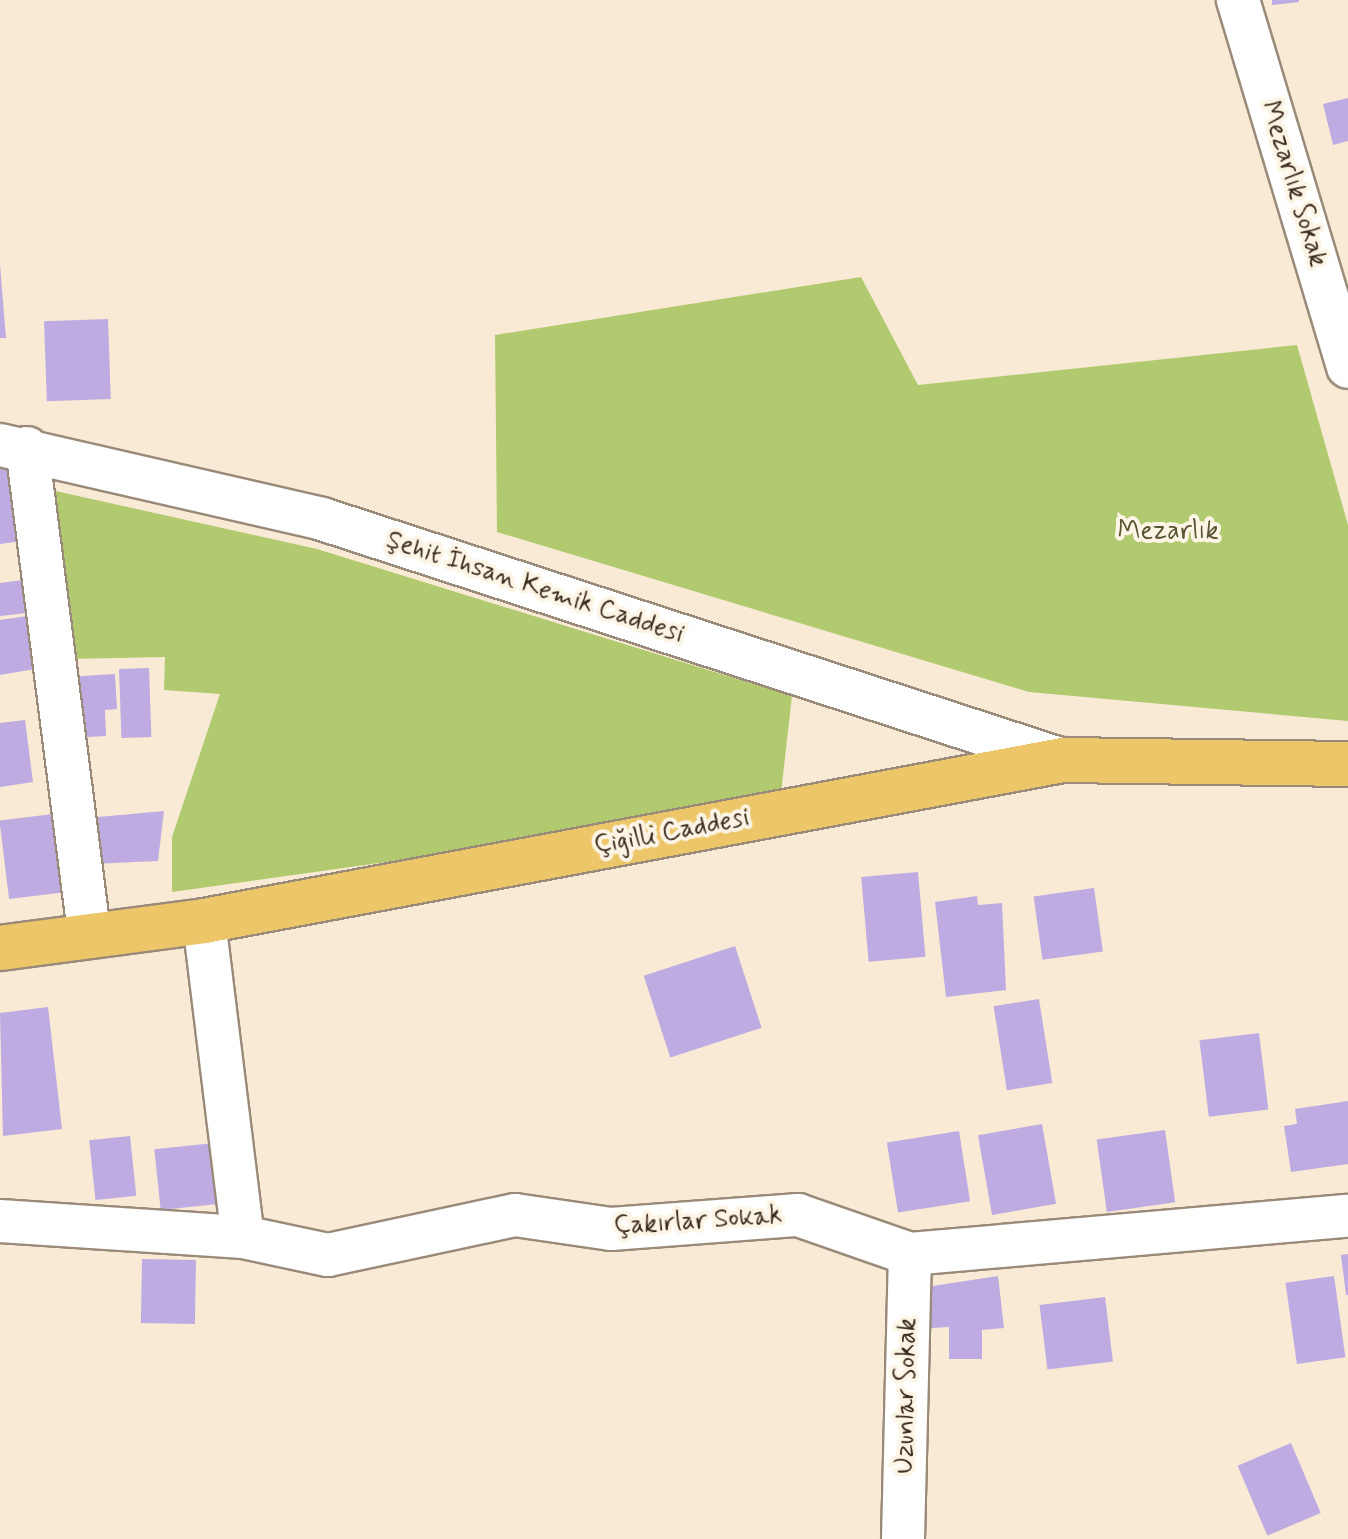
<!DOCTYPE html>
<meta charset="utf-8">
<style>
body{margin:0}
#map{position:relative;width:1348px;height:1539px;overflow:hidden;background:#f8ead4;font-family:Mynerve,sans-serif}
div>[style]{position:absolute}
.green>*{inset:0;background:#b2ca6f}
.building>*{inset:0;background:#beabe1;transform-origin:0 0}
.roads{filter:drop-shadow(2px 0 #9a8a79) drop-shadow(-2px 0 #9a8a79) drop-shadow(0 2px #9a8a79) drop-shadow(0 -2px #9a8a79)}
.minor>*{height:42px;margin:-21px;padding:0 21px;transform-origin:21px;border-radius:21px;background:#fff}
.major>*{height:44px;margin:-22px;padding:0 22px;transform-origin:22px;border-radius:22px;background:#ecc669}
span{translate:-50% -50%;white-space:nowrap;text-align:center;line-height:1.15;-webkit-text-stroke:8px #fcf5e5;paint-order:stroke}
.street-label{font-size:26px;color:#3b2a1e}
.park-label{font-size:26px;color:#595232}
</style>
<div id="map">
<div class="green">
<div style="clip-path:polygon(861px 277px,918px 385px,1297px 345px,1348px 525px,1348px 721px,1029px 692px,497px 532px,495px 335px)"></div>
<div style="clip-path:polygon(42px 488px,317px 549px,792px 696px,781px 793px,551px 839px,172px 892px,172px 837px,220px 694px,164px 690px,165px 657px,68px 659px)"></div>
</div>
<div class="building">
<div style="clip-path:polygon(1272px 0,1299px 0,1299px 2px,1272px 5px)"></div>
<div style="clip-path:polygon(1348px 98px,1348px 141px,1333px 145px,1323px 104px)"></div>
<div style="clip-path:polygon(0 265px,6px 338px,0 338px)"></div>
<div style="left:108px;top:319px;width:80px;height:64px;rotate:88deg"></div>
<div style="clip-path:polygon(12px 467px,22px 541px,0 544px,0 469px)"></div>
<div style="clip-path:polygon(23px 580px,27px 613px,0 616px,0 583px)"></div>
<div style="clip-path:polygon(27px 616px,35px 669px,0 675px,0 620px)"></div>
<div style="left:149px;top:668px;width:69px;height:30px;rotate:88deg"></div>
<div style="clip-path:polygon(115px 674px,117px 709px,105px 710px,106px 736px,70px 738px,67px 677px)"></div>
<div style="clip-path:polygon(25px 720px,33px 782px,0 787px,0 723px)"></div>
<div style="clip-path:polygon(164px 811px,158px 861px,91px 864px,87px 818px)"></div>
<div style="left:61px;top:813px;width:79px;height:62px;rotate:83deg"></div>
<div style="left:918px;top:872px;width:85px;height:57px;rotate:85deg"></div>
<div style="left:1094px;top:888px;width:64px;height:61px;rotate:82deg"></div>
<div style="clip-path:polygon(977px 896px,978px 905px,1002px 903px,1006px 990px,946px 997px,935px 902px)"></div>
<div style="left:735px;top:946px;width:86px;height:96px;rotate:72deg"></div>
<div style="left:1039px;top:999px;width:85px;height:46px;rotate:81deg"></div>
<div style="clip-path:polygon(48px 1007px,62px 1129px,3px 1136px,0 1013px)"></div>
<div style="left:1259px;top:1033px;width:77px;height:60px;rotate:83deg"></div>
<div style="clip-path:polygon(1348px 1101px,1348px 1164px,1291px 1172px,1284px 1126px,1297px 1124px,1295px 1109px)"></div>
<div style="left:1042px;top:1124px;width:81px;height:65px;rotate:80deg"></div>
<div style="left:1165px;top:1130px;width:73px;height:69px;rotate:82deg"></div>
<div style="left:959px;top:1131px;width:71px;height:73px;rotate:81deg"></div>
<div style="left:130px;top:1136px;width:60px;height:41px;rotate:84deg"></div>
<div style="left:214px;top:1143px;width:61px;height:60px;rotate:84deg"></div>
<div style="clip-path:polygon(1348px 1254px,1348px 1295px,1346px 1295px,1341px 1255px)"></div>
<div style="left:196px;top:1260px;width:64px;height:54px;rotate:91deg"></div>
<div style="clip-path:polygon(998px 1276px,1004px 1328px,982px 1330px,982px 1359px,949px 1359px,949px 1327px,915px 1329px,913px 1289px)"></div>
<div style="left:1334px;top:1276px;width:82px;height:49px;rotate:82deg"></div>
<div style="left:1105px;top:1297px;width:65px;height:66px;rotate:83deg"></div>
<div style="left:1291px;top:1443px;width:76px;height:58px;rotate:67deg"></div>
</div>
<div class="roads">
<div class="minor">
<div style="left:1238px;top:0;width:383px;rotate:73.3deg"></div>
<div style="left:0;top:445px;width:330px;rotate:12.9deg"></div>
<div style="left:322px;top:519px;width:779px;rotate:18.02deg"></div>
<div style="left:27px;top:448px;width:493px;rotate:82.7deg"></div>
<div style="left:204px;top:921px;width:318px;rotate:83deg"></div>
<div style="left:0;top:1221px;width:244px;rotate:3.8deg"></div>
<div style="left:243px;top:1237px;width:87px;rotate:12deg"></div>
<div style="left:328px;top:1255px;width:191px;rotate:-12.1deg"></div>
<div style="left:515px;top:1215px;width:97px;rotate:8.3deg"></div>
<div style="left:611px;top:1229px;width:188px;rotate:-4.3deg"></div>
<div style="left:798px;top:1215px;width:119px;rotate:19.2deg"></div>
<div style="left:910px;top:1254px;width:440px;rotate:-5deg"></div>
<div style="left:903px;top:1539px;width:285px;rotate:-88.6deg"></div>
</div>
<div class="major">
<div style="left:0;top:948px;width:206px;rotate:-7.5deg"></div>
<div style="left:204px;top:921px;width:874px;rotate:-10.62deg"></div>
<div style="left:1063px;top:760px;width:285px;rotate:0.8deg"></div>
</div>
</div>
<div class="street-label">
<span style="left:1293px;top:184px;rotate:73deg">Mezarlık Sokak</span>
<span style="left:535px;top:588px;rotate:18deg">Şehit İhsan Kemik Caddesi</span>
<span style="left:672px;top:833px;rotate:-11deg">Çiğilli Caddesi</span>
<span style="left:698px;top:1222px;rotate:-4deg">Çakırlar Sokak</span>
<span style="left:907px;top:1396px;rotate:-89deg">Uzunlar Sokak</span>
</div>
<div class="park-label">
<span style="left:1168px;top:532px">Mezarlık</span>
</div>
</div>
